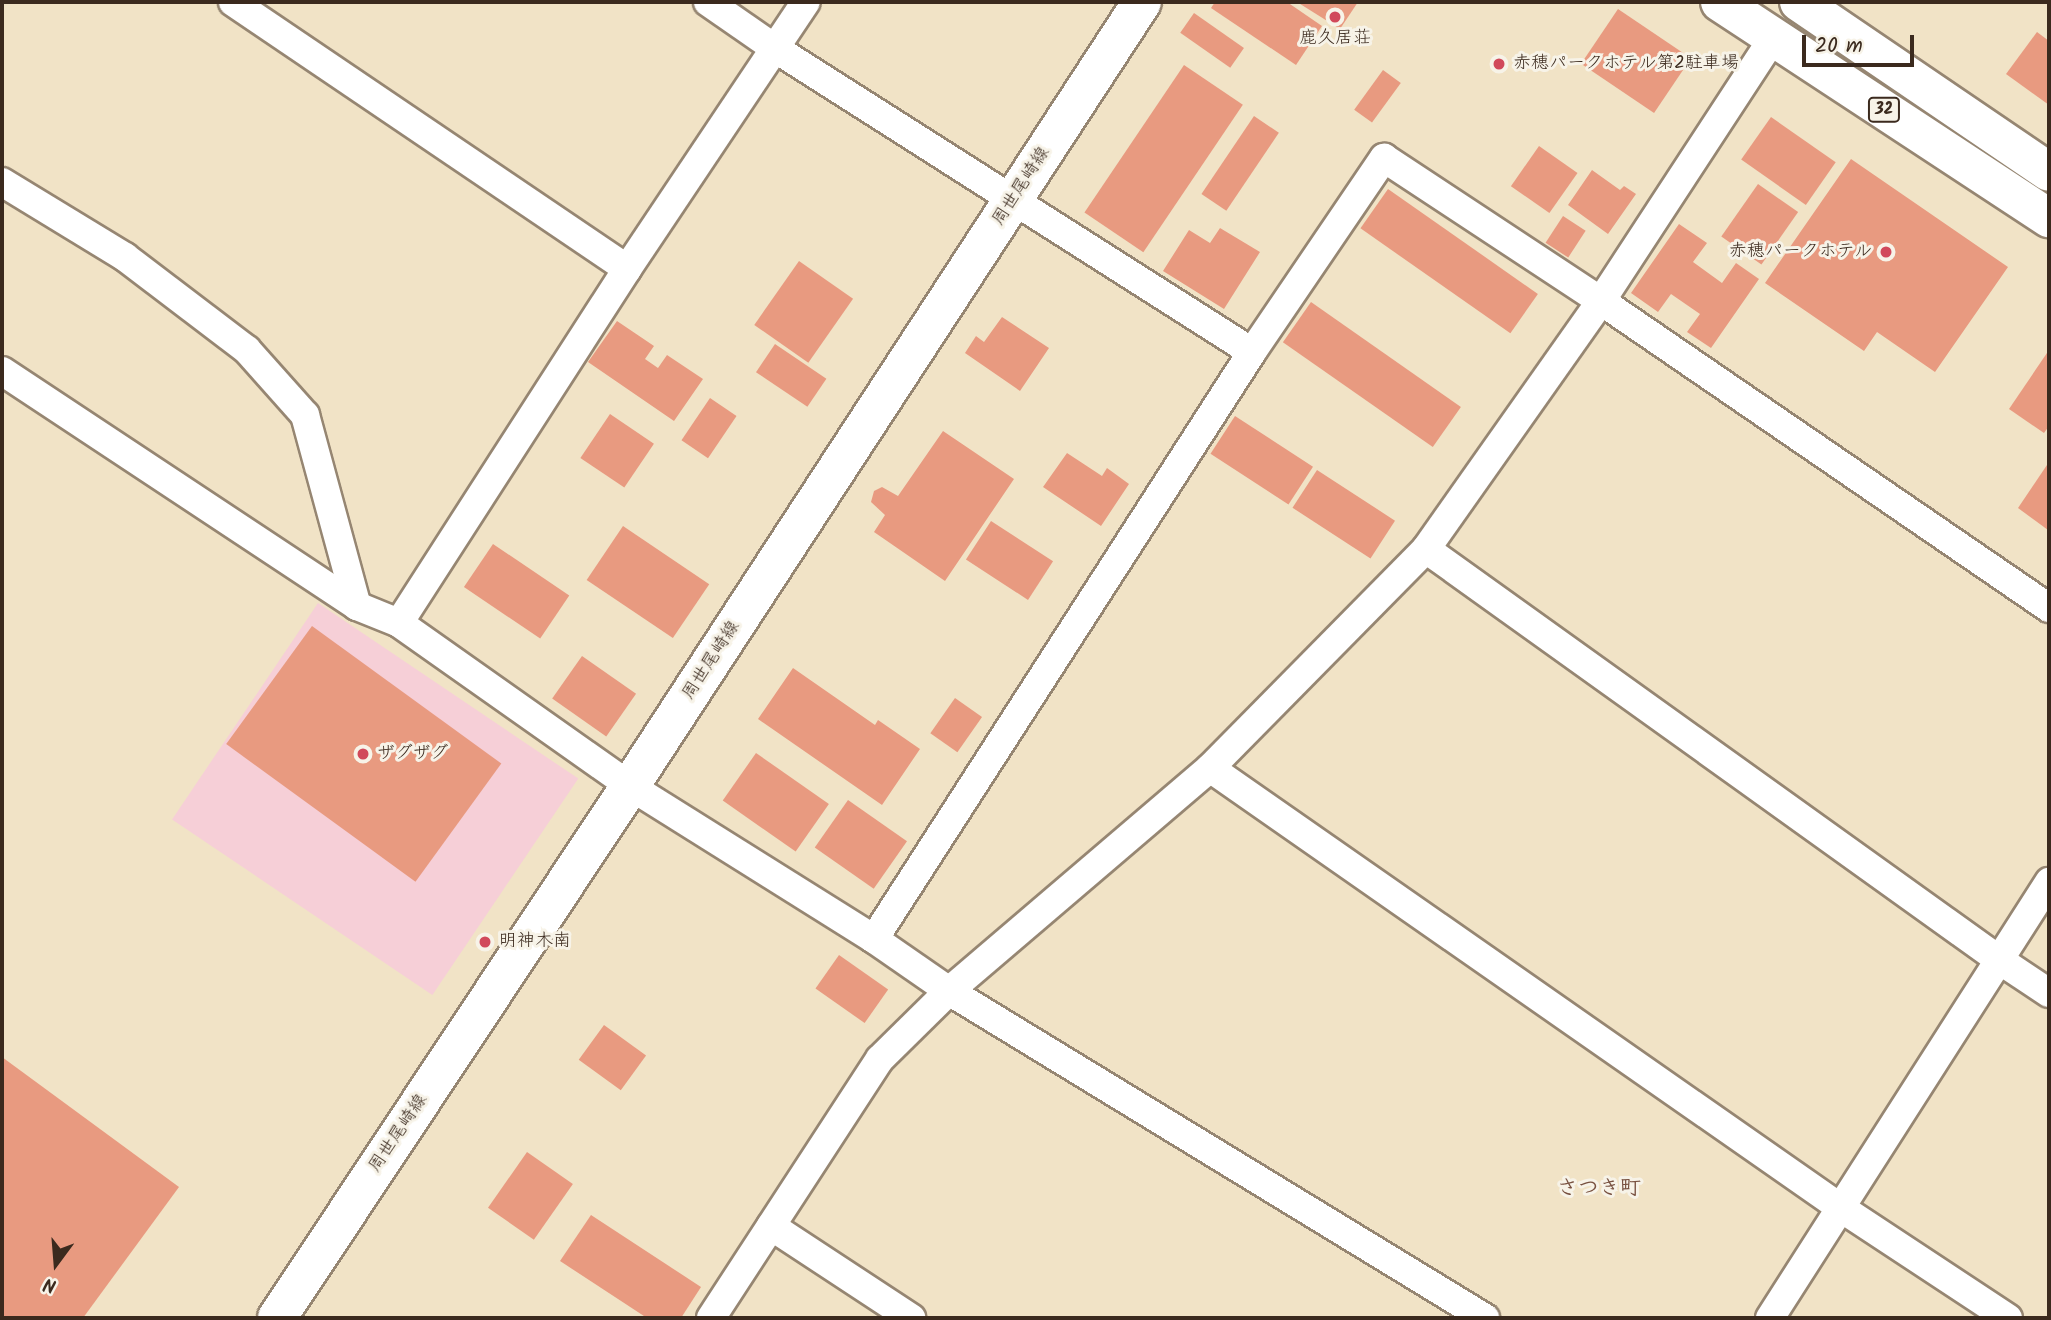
<!DOCTYPE html>
<meta charset="utf-8">
<style>
body{margin:0}
#map{position:relative;width:2051px;height:1320px;overflow:hidden;background:#f1e3c6;font-family:Kalam,"Klee One",sans-serif}
div>[style]{position:absolute}
.built>*{inset:0;background:#f6cfd7;transform-origin:0 0}
.building>*{inset:0;background:#e89a80;transform-origin:0 0}
.roads{filter:drop-shadow(2px 0 #968672) drop-shadow(-2px 0 #968672) drop-shadow(0 2px #968672) drop-shadow(0 -2px #968672)}
.street>*{height:28px;margin:-14px;padding:0 14px;transform-origin:14px;border-radius:14px;background:#fff}
.secondary>*{height:38px;margin:-19px;padding:0 19px;transform-origin:19px;border-radius:19px;background:#fff}
.primary>*{height:38px;margin:-19px;padding:0 19px;transform-origin:19px;border-radius:19px;background:#fff}
.dots>*{width:19px;height:19px;translate:-50% -50%;box-sizing:border-box;border:4px solid #f7f3e8;border-radius:50%}
span{translate:-50% -50%;white-space:nowrap;text-align:center;line-height:1.15;-webkit-text-stroke:6px #f7f3e8;paint-order:stroke}
.shield-label span{padding:2px 5px;background:#f7f3e8;border:2px solid;border-radius:5px;-webkit-text-stroke-width:0}
.shield-label{font-size:16px;color:#3b2a1e;font-weight:700}
.poi-label{font-size:18px;color:#3b2a1e}
.left{translate:0 -50%;text-align:left}
.right{translate:-100% -50%;text-align:right}
.street-label{font-size:18px;color:#3b2a1e}
.quarter-label{font-size:21px;color:#785140;font-weight:700}
.frame{position:absolute;inset:0;border:4px solid #3b2a1e;pointer-events:none}
.north{position:absolute;left:21px;top:1229px;width:70px;height:70px;-webkit-text-stroke:5px #f7f3e8;paint-order:stroke;rotate:196deg;font-size:19px;font-weight:700;line-height:28px;text-align:center;color:#3b2a1e}
.north::after{content:'';display:block;margin:auto;width:24px;height:32px;background:#3b2a1e;clip-path:polygon(50% 0,100% 100%,50% 72%,0 100%)}
.scale{position:absolute;left:1802px;top:35px;width:112px;height:32px;box-sizing:border-box;border:4px solid #3b2a1e;border-top:0;padding-left:9px;font-size:21px;line-height:24px;white-space:nowrap;color:#3b2a1e;-webkit-text-stroke:5px #f7f3e8;paint-order:stroke}
</style>
<div id="map">
<div class="built">
<div style="left:318px;top:603px;width:314px;height:261px;rotate:34deg"></div>
</div>
<div class="building">
<div style="clip-path:polygon(1215px 2px,1287px 2px,1322px 26px,1296px 65px,1211px 8px)"></div>
<div style="clip-path:polygon(1297px 2px,1358px 2px,1340px 29px)"></div>
<div style="left:1618px;top:9px;width:88px;height:66px;rotate:34deg"></div>
<div style="left:1194px;top:13px;width:61px;height:24px;rotate:35deg"></div>
<div style="clip-path:polygon(2037px 32px,2049px 41px,2049px 105px,2006px 74px)"></div>
<div style="left:1184px;top:65px;width:71px;height:178px;rotate:34deg"></div>
<div style="left:1383px;top:70px;width:22px;height:49px;rotate:36deg"></div>
<div style="left:1254px;top:116px;width:30px;height:94px;rotate:34deg"></div>
<div style="left:1771px;top:117px;width:79px;height:52px;rotate:35deg"></div>
<div style="left:1539px;top:146px;width:47px;height:49px;rotate:35deg"></div>
<div style="clip-path:polygon(1851px 159px,2008px 267px,1935px 372px,1877px 332px,1864px 351px,1765px 283px)"></div>
<div style="clip-path:polygon(1592px 170px,1620px 190px,1624px 186px,1636px 194px,1608px 234px,1568px 205px)"></div>
<div style="left:1758px;top:184px;width:49px;height:64px;rotate:35deg"></div>
<div style="left:1388px;top:189px;width:183px;height:48px;rotate:35deg"></div>
<div style="left:1563px;top:216px;width:27px;height:32px;rotate:33deg"></div>
<div style="clip-path:polygon(1679px 224px,1707px 243px,1693px 262px,1722px 283px,1736px 263px,1759px 279px,1711px 348px,1687px 332px,1700px 314px,1671px 294px,1658px 312px,1631px 293px)"></div>
<div style="clip-path:polygon(1220px 228px,1260px 252px,1224px 309px,1163px 271px,1189px 230px,1210px 243px)"></div>
<div style="left:799px;top:261px;width:66px;height:78px;rotate:35deg"></div>
<div style="left:1311px;top:302px;width:183px;height:49px;rotate:35deg"></div>
<div style="clip-path:polygon(1002px 317px,1049px 348px,1020px 391px,965px 353px,976px 336px,984px 342px)"></div>
<div style="clip-path:polygon(617px 321px,654px 346px,645px 359px,658px 368px,667px 355px,703px 379px,674px 421px,588px 362px)"></div>
<div style="left:775px;top:344px;width:62px;height:34px;rotate:34deg"></div>
<div style="clip-path:polygon(2049px 350px,2049px 426px,2044px 433px,2009px 409px)"></div>
<div style="left:710px;top:398px;width:32px;height:51px;rotate:34deg"></div>
<div style="left:610px;top:414px;width:53px;height:53px;rotate:34deg"></div>
<div style="left:1235px;top:416px;width:93px;height:45px;rotate:33deg"></div>
<div style="clip-path:polygon(943px 431px,1014px 479px,945px 581px,874px 532px,885px 515px,871px 502px,874px 491px,882px 487px,898px 496px)"></div>
<div style="clip-path:polygon(1067px 453px,1102px 476px,1107px 468px,1129px 484px,1101px 526px,1043px 487px)"></div>
<div style="clip-path:polygon(2049px 462px,2049px 528px,2048px 530px,2018px 508px)"></div>
<div style="left:1317px;top:470px;width:93px;height:45px;rotate:33deg"></div>
<div style="left:991px;top:521px;width:74px;height:46px;rotate:33deg"></div>
<div style="left:623px;top:526px;width:104px;height:65px;rotate:34deg"></div>
<div style="left:493px;top:544px;width:92px;height:52px;rotate:34deg"></div>
<div style="left:312px;top:626px;width:234px;height:146px;rotate:36deg"></div>
<div style="left:582px;top:656px;width:66px;height:52px;rotate:35deg"></div>
<div style="clip-path:polygon(793px 668px,875px 725px,878px 720px,920px 749px,882px 805px,758px 719px)"></div>
<div style="left:955px;top:698px;width:33px;height:43px;rotate:35deg"></div>
<div style="left:756px;top:753px;width:89px;height:58px;rotate:35deg"></div>
<div style="left:848px;top:800px;width:72px;height:58px;rotate:35deg"></div>
<div style="left:839px;top:955px;width:60px;height:41px;rotate:35deg"></div>
<div style="left:604px;top:1025px;width:52px;height:43px;rotate:36deg"></div>
<div style="clip-path:polygon(2px 1057px,179px 1187px,83px 1318px,2px 1318px)"></div>
<div style="left:527px;top:1152px;width:56px;height:68px;rotate:35deg"></div>
<div style="clip-path:polygon(591px 1215px,701px 1287px,681px 1318px,647px 1318px,560px 1261px)"></div>
</div>
<div class="roads">
<div class="street">
<div style="left:233px;top:2px;width:476px;rotate:34.1deg"></div>
<div style="left:708px;top:2px;width:83px;rotate:34.7deg"></div>
<div style="left:776px;top:49px;width:564px;rotate:32.48deg"></div>
<div style="left:2px;top:182px;width:144px;rotate:31.4deg"></div>
<div style="left:125px;top:257px;width:153px;rotate:37.3deg"></div>
<div style="left:247px;top:350px;width:87px;rotate:48.3deg"></div>
<div style="left:305px;top:415px;width:198px;rotate:74.8deg"></div>
<div style="left:2px;top:371px;width:426px;rotate:33.5deg"></div>
<div style="left:357px;top:606px;width:45px;rotate:22deg"></div>
<div style="left:399px;top:623px;width:283px;rotate:35.2deg"></div>
<div style="left:630px;top:786px;width:288px;rotate:32.1deg"></div>
<div style="left:874px;top:939px;width:91px;rotate:34.7deg"></div>
<div style="left:949px;top:991px;width:628px;rotate:31.39deg"></div>
<div style="left:1426px;top:549px;width:704px;rotate:35.63deg"></div>
<div style="left:1998px;top:959px;width:61px;rotate:33.7deg"></div>
<div style="left:399px;top:623px;width:421px;rotate:-57.2deg"></div>
<div style="left:627px;top:269px;width:321px;rotate:-56.2deg"></div>
<div style="left:1210px;top:768px;width:769px;rotate:34.89deg"></div>
<div style="left:1841px;top:1208px;width:200px;rotate:33.4deg"></div>
<div style="left:874px;top:939px;width:698px;rotate:-57.22deg"></div>
<div style="left:1252px;top:352px;width:235px;rotate:-55.8deg"></div>
<div style="left:1384px;top:158px;width:260px;rotate:33.4deg"></div>
<div style="left:1601px;top:301px;width:543px;rotate:34.42deg"></div>
<div style="left:771px;top:1226px;width:168px;rotate:33.3deg"></div>
<div style="left:711px;top:1318px;width:309px;rotate:-56.9deg"></div>
<div style="left:880px;top:1059px;width:97px;rotate:-44.6deg"></div>
<div style="left:949px;top:991px;width:343px;rotate:-40.5deg"></div>
<div style="left:1210px;top:768px;width:308px;rotate:-45.4deg"></div>
<div style="left:1426px;top:549px;width:304px;rotate:-54.8deg"></div>
<div style="left:1601px;top:301px;width:314px;rotate:-56.8deg"></div>
<div style="left:1770px;top:1318px;width:518px;rotate:-57.38deg"></div>
</div>
<div class="secondary">
<div style="left:277px;top:1318px;width:638px;rotate:-56.43deg"></div>
<div style="left:630px;top:786px;width:936px;rotate:-56.85deg"></div>
</div>
<div class="primary">
<div style="left:1720px;top:2px;width:394px;rotate:33.3deg"></div>
<div style="left:1799px;top:2px;width:302px;rotate:34.2deg"></div>
</div>
</div>
<div class="dots">
<div style="left:1335px;top:17px;background:#d1495b"></div>
<div style="left:1499px;top:64px;background:#d1495b"></div>
<div style="left:1886px;top:252px;background:#d1495b"></div>
<div style="left:363px;top:754px;background:#d1495b"></div>
<div style="left:485px;top:942px;background:#d1495b"></div>
</div>
<div class="shield-label">
<span style="left:1884px;top:110px">32</span>
</div>
<div class="poi-label">
<span style="left:1335px;top:39px">鹿久居荘</span>
<span class="left" style="left:1513px;top:64px">赤穂パークホテル第2駐車場</span>
<span class="right" style="left:1872px;top:252px">赤穂パークホテル</span>
<span class="left" style="left:377px;top:754px">ザグザグ</span>
<span class="left" style="left:499px;top:942px">明神木南</span>
</div>
<div class="street-label">
<span style="left:1022px;top:187px;rotate:-57deg">周世尾崎線</span>
<span style="left:712px;top:661px;rotate:-57deg">周世尾崎線</span>
<span style="left:399px;top:1134px;rotate:-56deg">周世尾崎線</span>
</div>
<div class="quarter-label">
<span style="left:1599px;top:1189px">さつき町</span>
</div>
<div class="frame"></div>
<div class="north">N</div>
<div class="scale">20 m</div>
</div>
